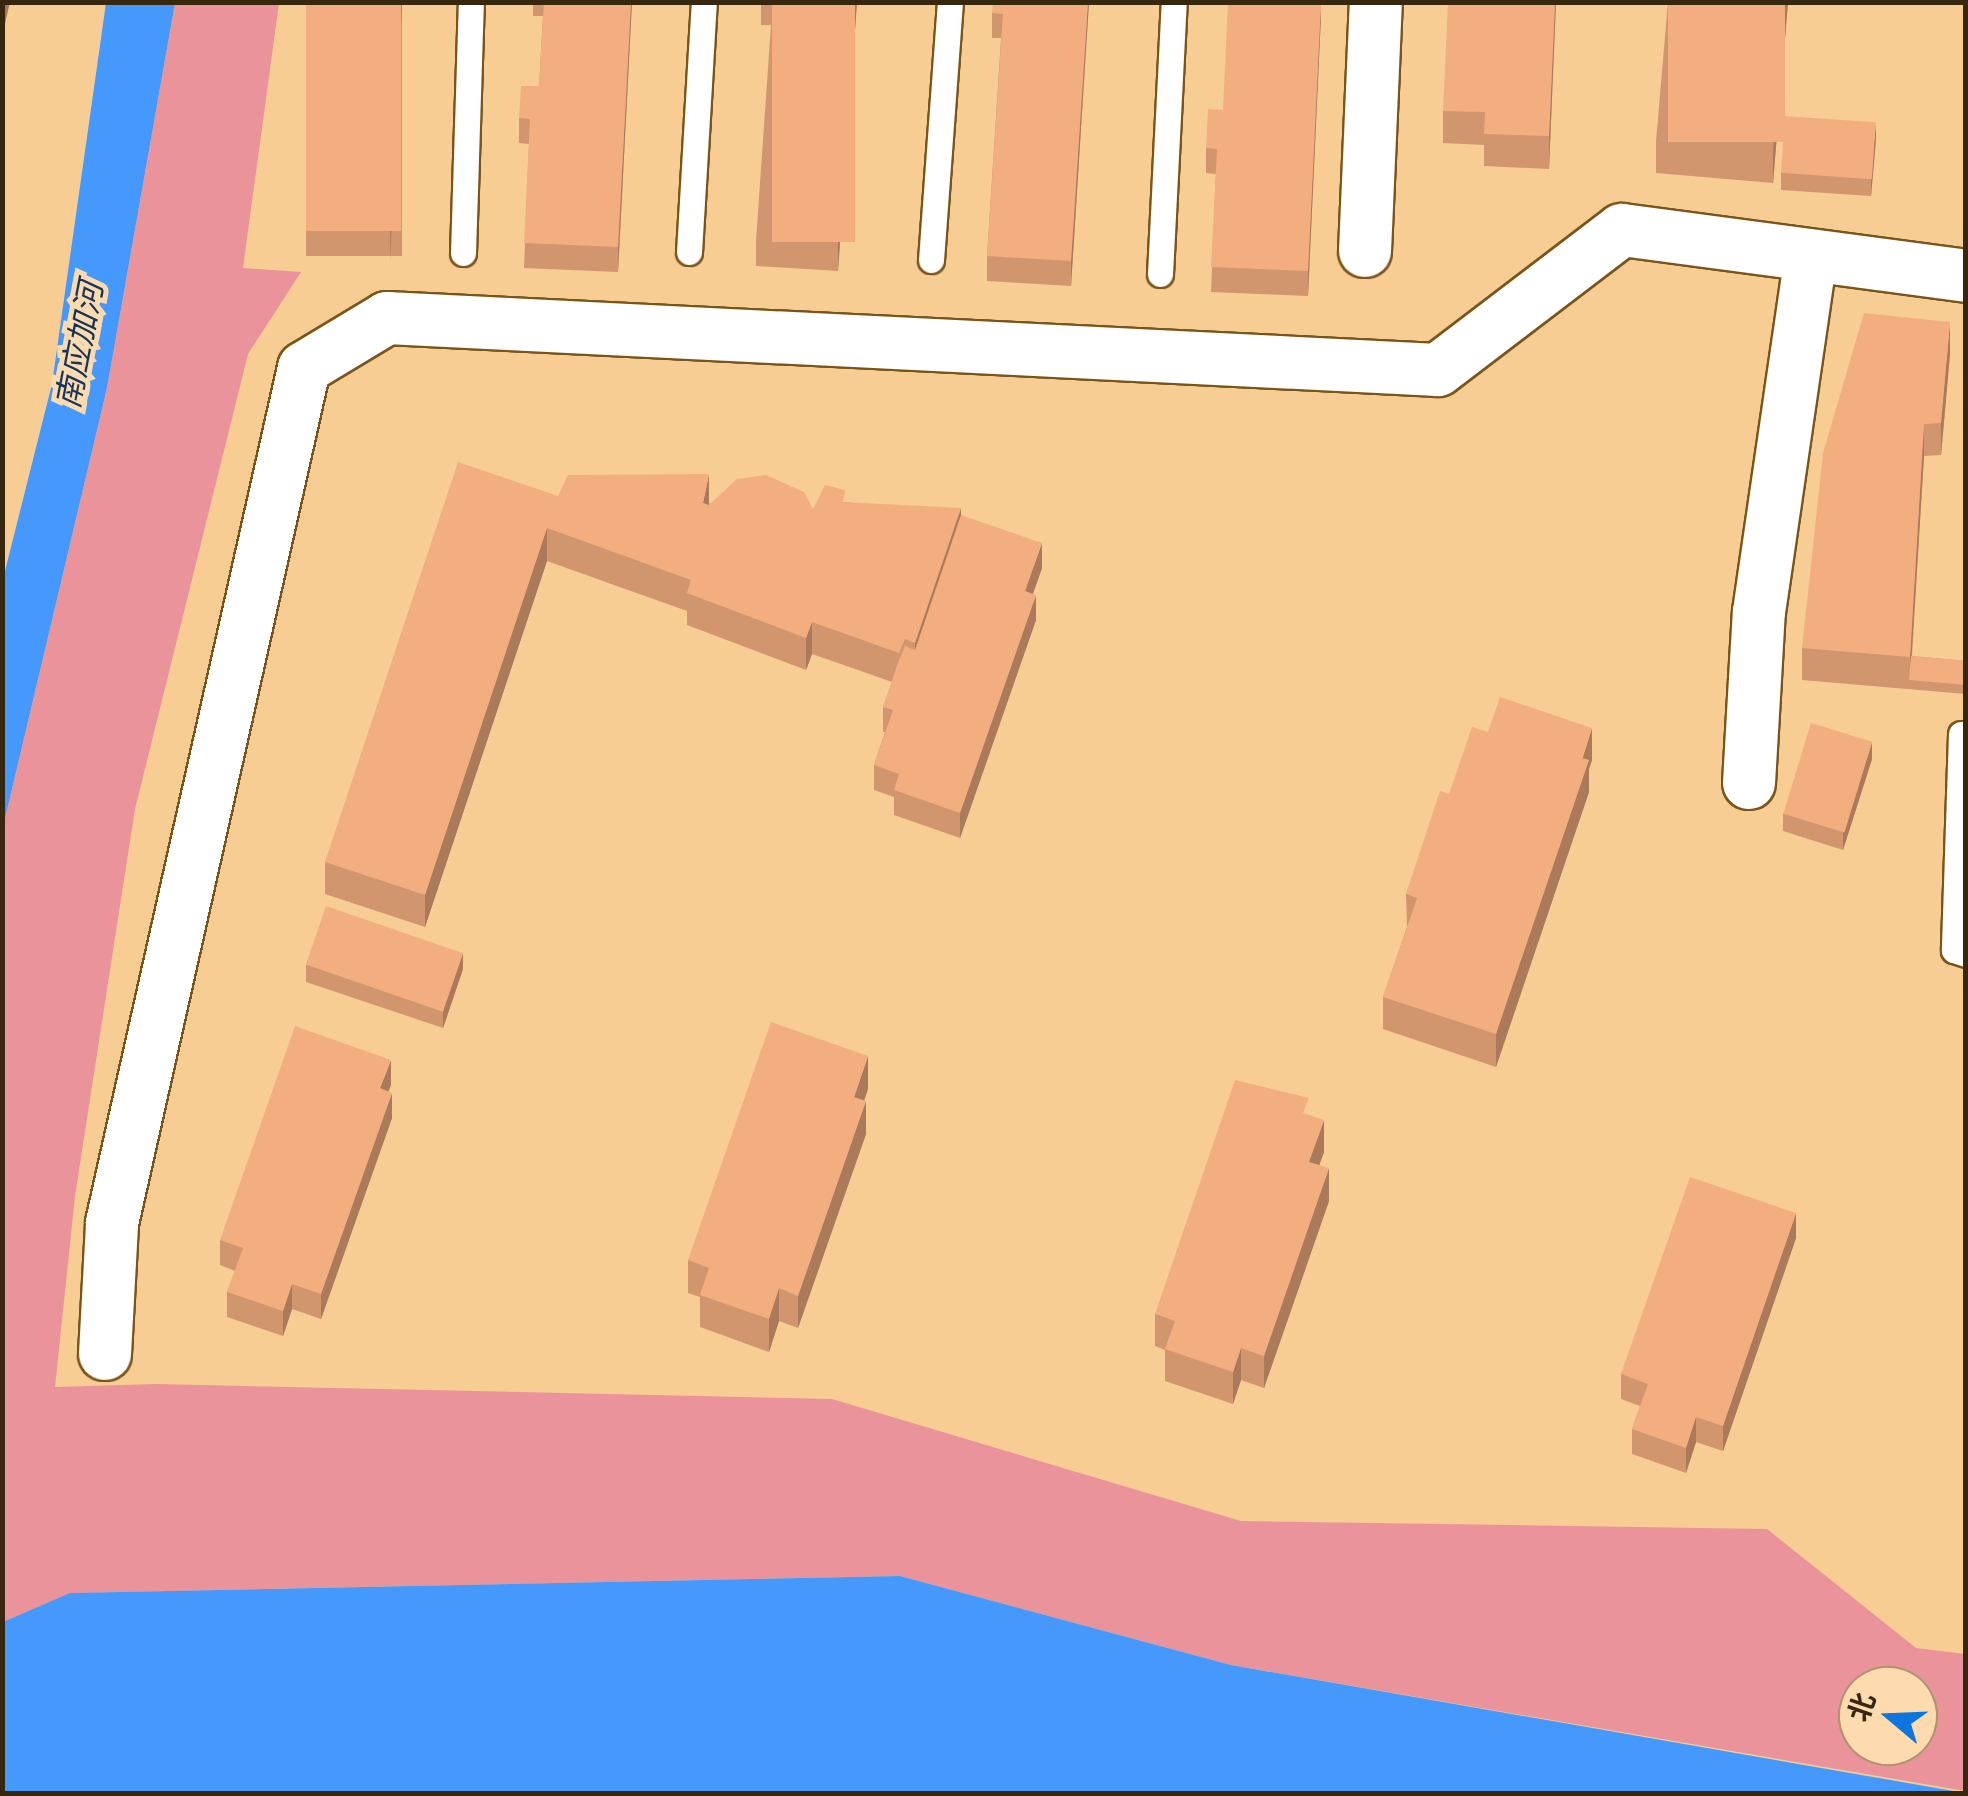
<!DOCTYPE html>
<meta charset="utf-8">
<style>
body{margin:0}
#map{position:relative;width:1968px;height:1796px;overflow:hidden;background:#f7cd93;font-family:"IBM Plex Serif","Noto Sans SC",serif}
div>[style]{position:absolute}
.green>*{inset:0;background:#ea939a}
.water>*{inset:0;background:#4599fc}
.roads{filter:drop-shadow(2px 0 #7a551a) drop-shadow(-2px 0 #7a551a) drop-shadow(0 2px #7a551a) drop-shadow(0 -2px #7a551a)}
.lane>*{height:25px;margin:-12.5px;padding:0 12.5px;transform-origin:12.5px;border-radius:12.5px;background:#fff}
.street>*{height:52px;margin:-26px;padding:0 26px;transform-origin:26px;border-radius:26px;background:#fff}
.wall>*{inset:0;background:#d1966e;transform-origin:0 0}
.shaded-wall>*{inset:0;background:#aa7a5a}
.building>*{inset:0;background:#f3ae80;transform-origin:0 0}
span{translate:-50% -50%;white-space:nowrap;text-align:center;line-height:1.15;-webkit-text-stroke:10px #fedbae;paint-order:stroke}
.water-label{font-size:32px;color:#14345b;font-style:italic}
.frame{position:absolute;inset:0;border:5px solid #37270f;pointer-events:none}
.north{position:absolute;left:1838px;top:1666px;width:100px;height:100px;box-sizing:border-box;background:#fedbae;border:2px solid #ae936e;border-radius:50%;rotate:289deg;font-size:28px;font-weight:700;line-height:40px;text-align:center;color:#37270f}
.north::after{content:'';display:block;margin:auto;width:35px;height:45px;background:#0d76de;clip-path:polygon(50% 0,100% 100%,50% 72%,0 100%)}
</style>
<div id="map">
<div class="green">
<div style="clip-path:polygon(evenodd,175px 3px,279px 3px,243px 268px,301px 272px,248px 354px,135px 809px,75px 1196px,55px 1387px,156px 1384px,832px 1399px,1241px 1521px,1767px 1529px,1916px 1648px,1965px 1654px,1965px 1791px,1231px 1665px,900px 1576px,71px 1593px,3px 1622px,3px 827px,107px 388px,175px 3px,1858px 1686px,1918px 1686px,1918px 1746px,1858px 1746px,1858px 1686px)"></div>
</div>
<div class="water">
<div style="clip-path:polygon(106px 3px,175px 3px,107px 388px,3px 827px,3px 579px,52px 384px)"></div>
<div style="clip-path:polygon(900px 1576px,1231px 1665px,1965px 1793px,3px 1793px,3px 1622px,70px 1593px)"></div>
</div>
<div class="roads">
<div class="lane">
<div style="left:689px;top:252px;width:250px;rotate:-86.6deg"></div>
<div style="left:463px;top:253px;width:251px;rotate:-88.2deg"></div>
<div style="left:931px;top:260px;width:259px;rotate:-85.8deg"></div>
<div style="left:1160px;top:274px;width:272px;rotate:-87.1deg"></div>
<div style="left:1961px;top:734px;width:216px;rotate:91.9deg"></div>
<div style="left:1954px;top:950px;width:13px;rotate:18deg"></div>
</div>
<div class="street">
<div style="left:1365px;top:251px;width:249px;rotate:-87.5deg"></div>
<div style="left:1749px;top:783px;width:171px;rotate:-86.7deg"></div>
<div style="left:1759px;top:612px;width:360px;rotate:-81.7deg"></div>
<div style="left:105px;top:1354px;width:131px;rotate:-86.9deg"></div>
<div style="left:112px;top:1223px;width:876px;rotate:-77.34deg"></div>
<div style="left:304px;top:368px;width:97px;rotate:-31.1deg"></div>
<div style="left:387px;top:318px;width:1052px;rotate:2.83deg"></div>
<div style="left:1438px;top:370px;width:231px;rotate:-37.3deg"></div>
<div style="left:1622px;top:230px;width:347px;rotate:7.6deg"></div>
</div>
</div>
<div class="wall">
<div style="left:306px;top:2px;width:96px;height:254px"></div>
<div style="clip-path:polygon(533px 2px,632px 2px,618px 272px,524px 268px,529px 144px,519px 143px,519px 118px,539px 86px,543px 16px,533px 16px)"></div>
<div style="clip-path:polygon(761px 2px,857px 2px,838px 271px,756px 266px,756px 241px,771px 25px,761px 25px)"></div>
<div style="clip-path:polygon(1089px 2px,1071px 286px,987px 281px,987px 256px,1001px 38px,992px 38px,992px 13px)"></div>
<div style="clip-path:polygon(1556px 2px,1549px 169px,1484px 166px,1484px 145px,1443px 143px,1443px 111px)"></div>
<div style="clip-path:polygon(1668px 2px,1788px 2px,1773px 183px,1656px 173px,1656px 141px)"></div>
<div style="clip-path:polygon(1321px 16px,1308px 296px,1211px 292px,1216px 174px,1206px 173px,1206px 148px,1223px 110px)"></div>
<div style="clip-path:polygon(1876px 139px,1871px 196px,1781px 190px,1781px 173px)"></div>
<div style="clip-path:polygon(1950px 354px,1941px 455px,1924px 456px,1912px 656px,1966px 661px,1966px 694px,1802px 680px,1802px 648px)"></div>
<div style="clip-path:polygon(558px 496px,813px 509px,845px 502px,961px 515px,1042px 568px,1033px 594px,1036px 620px,960px 838px,894px 815px,894px 797px,874px 790px,874px 765px,885px 732px,883px 732px,883px 707px,892px 682px,812px 654px,806px 670px,687px 625px,687px 611px,547px 561px,425px 927px,325px 894px,325px 862px)"></div>
<div style="clip-path:polygon(1488px 732px,1592px 760px,1589px 769px,1589px 792px,1496px 1067px,1383px 1029px,1383px 997px,1407px 927px,1406px 894px,1449px 794px)"></div>
<div style="clip-path:polygon(1872px 759px,1843px 850px,1783px 831px,1783px 814px)"></div>
<div style="clip-path:polygon(306px 965px,463px 969px,443px 1028px,306px 982px)"></div>
<div style="clip-path:polygon(391px 1085px,388px 1091px,392px 1118px,321px 1319px,292px 1309px,283px 1336px,227px 1317px,227px 1292px,235px 1271px,220px 1265px,220px 1240px)"></div>
<div style="clip-path:polygon(868px 1089px,864px 1101px,866px 1134px,798px 1328px,779px 1321px,769px 1352px,700px 1327px,700px 1297px,688px 1293px,688px 1260px)"></div>
<div style="clip-path:polygon(1309px 1115px,1324px 1152px,1319px 1165px,1329px 1201px,1264px 1388px,1241px 1380px,1233px 1404px,1165px 1381px,1165px 1350px,1155px 1346px,1155px 1314px)"></div>
<div style="clip-path:polygon(1796px 1238px,1723px 1451px,1696px 1442px,1686px 1473px,1632px 1454px,1632px 1429px,1640px 1406px,1621px 1399px,1621px 1374px)"></div>
</div>
<div class="shaded-wall">
<div style="clip-path:polygon(3px 2px,10px 2px,2px 37px)"></div>
<div style="clip-path:polygon(401px 2px,402px 2px,390px 261px,390px 236px)"></div>
<div style="clip-path:polygon(631px 2px,632px 2px,618px 272px,618px 247px)"></div>
<div style="clip-path:polygon(855px 2px,857px 2px,838px 271px,838px 246px)"></div>
<div style="clip-path:polygon(1088px 2px,1089px 2px,1071px 286px,1071px 261px)"></div>
<div style="clip-path:polygon(1321px 2px,1321px 16px,1308px 296px,1308px 271px)"></div>
<div style="clip-path:polygon(1555px 2px,1556px 2px,1549px 169px,1549px 136px)"></div>
<div style="clip-path:polygon(1785px 2px,1788px 2px,1773px 183px,1773px 151px)"></div>
<div style="clip-path:polygon(1876px 122px,1876px 139px,1871px 196px,1871px 179px)"></div>
<div style="clip-path:polygon(1950px 322px,1950px 354px,1941px 455px,1941px 423px)"></div>
<div style="clip-path:polygon(1924px 424px,1924px 456px,1910px 680px,1910px 657px)"></div>
<div style="clip-path:polygon(709px 474px,709px 506px,703px 503px)"></div>
<div style="clip-path:polygon(961px 508px,961px 540px,915px 675px,915px 643px)"></div>
<div style="clip-path:polygon(547px 528px,547px 561px,425px 927px,425px 895px)"></div>
<div style="clip-path:polygon(1042px 543px,1042px 568px,1025px 616px,1025px 591px)"></div>
<div style="clip-path:polygon(1036px 595px,1036px 620px,960px 838px,960px 813px)"></div>
<div style="clip-path:polygon(812px 622px,812px 654px,806px 670px,806px 638px)"></div>
<div style="clip-path:polygon(1592px 728px,1592px 760px,1589px 769px,1589px 792px,1496px 1067px,1496px 1034px)"></div>
<div style="clip-path:polygon(1872px 742px,1872px 759px,1843px 850px,1843px 833px)"></div>
<div style="clip-path:polygon(463px 952px,463px 969px,443px 1028px,443px 1011px)"></div>
<div style="clip-path:polygon(868px 1056px,868px 1089px,854px 1130px,854px 1097px)"></div>
<div style="clip-path:polygon(391px 1060px,391px 1085px,380px 1113px,380px 1088px)"></div>
<div style="clip-path:polygon(392px 1093px,392px 1118px,321px 1319px,321px 1294px)"></div>
<div style="clip-path:polygon(866px 1101px,866px 1134px,798px 1328px,798px 1296px)"></div>
<div style="clip-path:polygon(1324px 1120px,1324px 1152px,1309px 1194px,1309px 1162px)"></div>
<div style="clip-path:polygon(1329px 1168px,1329px 1201px,1264px 1388px,1264px 1356px)"></div>
<div style="clip-path:polygon(1796px 1213px,1796px 1238px,1723px 1451px,1723px 1426px)"></div>
<div style="clip-path:polygon(292px 1284px,292px 1309px,283px 1336px,283px 1311px)"></div>
<div style="clip-path:polygon(779px 1288px,779px 1321px,769px 1352px,769px 1319px)"></div>
<div style="clip-path:polygon(1241px 1348px,1241px 1380px,1233px 1404px,1233px 1372px)"></div>
<div style="clip-path:polygon(1696px 1417px,1696px 1442px,1686px 1473px,1686px 1448px)"></div>
</div>
<div class="building">
<div style="left:306px;top:2px;width:95px;height:229px"></div>
<div style="clip-path:polygon(544px 2px,631px 2px,618px 247px,524px 243px,530px 119px,519px 118px,521px 86px,539px 86px)"></div>
<div style="left:772px;top:2px;width:83px;height:240px"></div>
<div style="clip-path:polygon(993px 2px,1088px 2px,1071px 261px,987px 256px,1003px 14px,992px 13px)"></div>
<div style="clip-path:polygon(1228px 2px,1321px 2px,1308px 271px,1211px 267px,1217px 149px,1206px 148px,1208px 109px,1223px 110px)"></div>
<div style="clip-path:polygon(1448px 2px,1555px 2px,1549px 136px,1484px 134px,1485px 112px,1443px 111px)"></div>
<div style="left:1668px;top:2px;width:117px;height:140px"></div>
<div style="left:1785px;top:116px;width:91px;height:57px;rotate:4deg"></div>
<div style="clip-path:polygon(1864px 313px,1950px 322px,1941px 423px,1924px 424px,1910px 657px,1802px 648px,1823px 453px)"></div>
<div style="clip-path:polygon(458px 462px,558px 496px,568px 475px,709px 474px,703px 503px,709px 505px,737px 479px,766px 475px,804px 492px,813px 509px,825px 485px,845px 490px,843px 502px,961px 508px,915px 643px,905px 639px,899px 653px,812px 622px,806px 638px,687px 593px,691px 580px,547px 528px,425px 895px,325px 862px)"></div>
<div style="clip-path:polygon(961px 515px,1042px 543px,1025px 591px,1036px 595px,960px 813px,894px 790px,899px 774px,874px 765px,893px 710px,883px 707px,899px 660px,905px 646px,915px 650px)"></div>
<div style="left:1911px;top:656px;width:55px;height:24px;rotate:5deg"></div>
<div style="clip-path:polygon(1500px 697px,1592px 728px,1582px 758px,1589px 760px,1496px 1034px,1383px 997px,1417px 898px,1406px 894px,1440px 791px,1449px 794px,1472px 727px,1488px 732px)"></div>
<div style="left:1811px;top:723px;width:64px;height:95px;rotate:17deg"></div>
<div style="left:326px;top:906px;width:145px;height:62px;rotate:19deg"></div>
<div style="clip-path:polygon(771px 1022px,868px 1056px,854px 1097px,866px 1101px,798px 1296px,779px 1288px,769px 1319px,700px 1295px,709px 1268px,688px 1260px)"></div>
<div style="clip-path:polygon(295px 1026px,391px 1060px,380px 1088px,392px 1093px,321px 1294px,292px 1284px,283px 1311px,227px 1292px,243px 1248px,220px 1240px)"></div>
<div style="clip-path:polygon(1235px 1080px,1309px 1098px,1303px 1113px,1324px 1120px,1309px 1162px,1329px 1168px,1264px 1356px,1241px 1348px,1233px 1372px,1165px 1349px,1175px 1321px,1155px 1314px)"></div>
<div style="clip-path:polygon(1690px 1177px,1796px 1213px,1723px 1426px,1696px 1417px,1686px 1448px,1632px 1429px,1648px 1384px,1621px 1374px)"></div>
</div>
<div class="water-label">
<span style="left:79px;top:345px;rotate:-79deg">南应加河</span>
</div>
<div class="frame"></div>
<div class="north">北</div>
</div>
